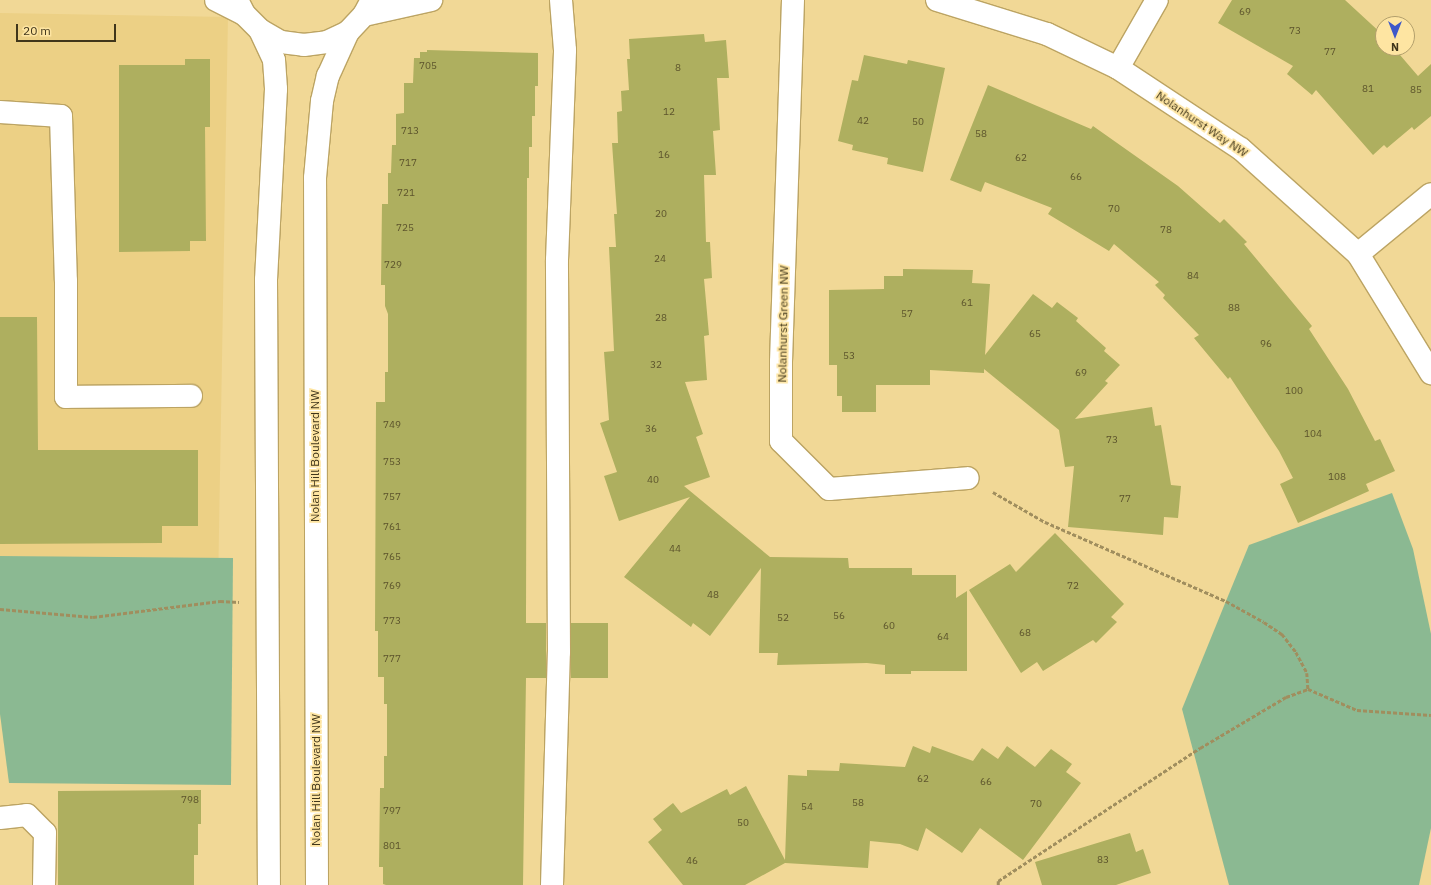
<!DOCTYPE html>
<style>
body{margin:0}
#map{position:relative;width:1431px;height:885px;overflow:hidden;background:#f1d896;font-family:"IBM Plex Sans",sans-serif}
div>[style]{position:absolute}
.built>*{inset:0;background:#ecd085;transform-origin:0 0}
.green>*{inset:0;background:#8bb992}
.building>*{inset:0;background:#aeaf5f;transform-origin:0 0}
.path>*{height:2.5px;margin-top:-1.25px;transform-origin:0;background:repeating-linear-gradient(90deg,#a08e5e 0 4px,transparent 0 6px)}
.roads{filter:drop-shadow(1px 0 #bca463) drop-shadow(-1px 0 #bca463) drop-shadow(0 1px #bca463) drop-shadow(0 -1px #bca463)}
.minor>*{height:22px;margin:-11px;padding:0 11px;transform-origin:11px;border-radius:11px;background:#fff}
span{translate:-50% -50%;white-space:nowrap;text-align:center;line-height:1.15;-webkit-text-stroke:3.5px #fee5a2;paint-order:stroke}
.number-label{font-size:10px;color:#5c542c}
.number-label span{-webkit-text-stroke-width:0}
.street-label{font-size:12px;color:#40361b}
.north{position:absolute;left:1375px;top:16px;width:40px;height:40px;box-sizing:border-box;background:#fee5a2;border:1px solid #b29f6c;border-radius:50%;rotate:180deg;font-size:11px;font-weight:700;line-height:16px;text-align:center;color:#40361b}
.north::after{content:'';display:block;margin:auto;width:14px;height:18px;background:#3e58ca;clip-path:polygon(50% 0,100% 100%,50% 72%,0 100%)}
.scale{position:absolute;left:16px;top:24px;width:100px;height:18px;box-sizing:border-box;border:2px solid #40361b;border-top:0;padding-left:5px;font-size:12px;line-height:14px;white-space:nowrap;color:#40361b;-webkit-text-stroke:3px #fee5a2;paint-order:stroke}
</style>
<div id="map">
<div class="built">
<div style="left:0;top:13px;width:228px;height:543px;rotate:1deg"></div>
</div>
<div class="green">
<div style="clip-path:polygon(1392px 493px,1413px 549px,1431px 634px,1431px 828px,1419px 885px,1229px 885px,1182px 709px,1226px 601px,1249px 545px)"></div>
<div style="clip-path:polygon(0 556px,233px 558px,231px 785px,9px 783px,0 714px)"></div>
</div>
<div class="building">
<div style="clip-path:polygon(1232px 0,1345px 0,1383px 35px,1383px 48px,1394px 48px,1418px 76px,1431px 64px,1431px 116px,1414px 130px,1412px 127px,1387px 148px,1384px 145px,1373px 155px,1316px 90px,1312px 95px,1287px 74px,1293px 66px,1218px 23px)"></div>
<div style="clip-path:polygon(704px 34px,705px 42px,726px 40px,729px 78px,717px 78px,720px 130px,713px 131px,716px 175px,704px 175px,706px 242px,710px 242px,712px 278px,704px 279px,709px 335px,704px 336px,707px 380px,685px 382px,703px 434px,696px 437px,710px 477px,684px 486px,770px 557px,848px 558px,849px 568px,912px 568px,912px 575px,956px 575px,956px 598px,967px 591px,967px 671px,911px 671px,911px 674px,885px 674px,885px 665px,867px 663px,777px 665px,778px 653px,759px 653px,761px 568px,710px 636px,693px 623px,691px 627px,624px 577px,690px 497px,619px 521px,604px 476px,617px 472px,600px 423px,609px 420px,604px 352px,614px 351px,609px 247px,616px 247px,614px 214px,617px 214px,612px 143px,618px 143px,617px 112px,622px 111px,621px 91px,629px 90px,627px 59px,630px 59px,629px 39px)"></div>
<div style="clip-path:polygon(427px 50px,538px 53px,538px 86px,535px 86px,535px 116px,532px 116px,532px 147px,529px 147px,529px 178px,527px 178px,526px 623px,546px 623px,546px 678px,526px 678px,523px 885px,386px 885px,383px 884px,383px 867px,379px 867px,380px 788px,384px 788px,384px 756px,387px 756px,387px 704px,384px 704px,384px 677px,378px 677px,378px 631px,375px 631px,376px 402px,385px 402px,385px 372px,388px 372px,388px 314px,385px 306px,385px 285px,381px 285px,382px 204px,388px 204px,388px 173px,391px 173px,392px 145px,396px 145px,396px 114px,404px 113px,404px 83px,413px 83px,414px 58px,420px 58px,420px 52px,427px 52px)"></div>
<div style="clip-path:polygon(864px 55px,907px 64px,908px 60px,945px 68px,923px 172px,887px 164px,888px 158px,852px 150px,853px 145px,838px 141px,852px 80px,858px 81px)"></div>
<div style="clip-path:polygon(185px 59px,210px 59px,210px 127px,205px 127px,206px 241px,190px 241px,190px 251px,119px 252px,119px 65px,185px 65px)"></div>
<div style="clip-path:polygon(988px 85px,1091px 129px,1093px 126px,1178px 186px,1220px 223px,1224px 219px,1247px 242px,1244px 244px,1312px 326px,1309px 329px,1348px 389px,1375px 441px,1380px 439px,1395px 471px,1366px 484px,1369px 491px,1298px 523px,1280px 484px,1293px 478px,1279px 451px,1230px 377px,1228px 379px,1194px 338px,1199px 335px,1163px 298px,1165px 295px,1155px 285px,1159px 282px,1114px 244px,1109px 251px,1048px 214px,1052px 208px,985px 182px,981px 192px,950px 180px)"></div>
<div style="clip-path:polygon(903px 269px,973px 270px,972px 283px,990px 284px,985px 355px,1033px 294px,1052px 308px,1057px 302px,1078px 318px,1076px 321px,1106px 348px,1104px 351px,1120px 365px,1105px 381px,1108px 383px,1075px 419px,1152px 407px,1155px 426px,1161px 425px,1171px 485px,1181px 486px,1178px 518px,1164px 517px,1163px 535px,1068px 527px,1074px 466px,1065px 467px,1059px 430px,984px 369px,984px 373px,930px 370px,930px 385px,876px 385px,876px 412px,842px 412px,842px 396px,837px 396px,837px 365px,829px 365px,829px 290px,884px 289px,884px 276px,903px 276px)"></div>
<div style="clip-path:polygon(0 317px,37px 317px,38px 450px,198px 450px,198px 526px,162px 526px,162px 543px,0 544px)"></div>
<div style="clip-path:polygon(1055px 533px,1124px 604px,1111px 617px,1117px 622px,1096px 643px,1093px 640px,1043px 671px,1037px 662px,1021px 673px,969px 590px,1010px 564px,1016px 572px)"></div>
<div style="left:571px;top:623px;width:37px;height:55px"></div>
<div style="clip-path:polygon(913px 746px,930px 753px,932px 746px,973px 761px,982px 748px,998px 759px,1007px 746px,1035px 767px,1051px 749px,1072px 764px,1066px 772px,1081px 783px,1023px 860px,980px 828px,962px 853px,926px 828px,918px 851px,900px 844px,870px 841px,868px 868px,785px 863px,745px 885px,683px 885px,648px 842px,662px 830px,653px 819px,673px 803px,681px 813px,727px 789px,730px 795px,746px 786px,785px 860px,788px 775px,807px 776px,807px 770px,839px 771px,840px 763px,905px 767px)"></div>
<div style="clip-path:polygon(201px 790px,201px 824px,198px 824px,198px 855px,194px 855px,194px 885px,58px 885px,58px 791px)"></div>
<div style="clip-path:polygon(1130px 833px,1136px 852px,1143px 849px,1151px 873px,1116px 885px,1042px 885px,1035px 862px)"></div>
</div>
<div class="path">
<div style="left:993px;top:492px;width:60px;rotate:30deg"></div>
<div style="left:1045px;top:522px;width:197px;rotate:23.6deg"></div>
<div style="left:1226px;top:601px;width:43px;rotate:28.9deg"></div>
<div style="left:1264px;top:622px;width:22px;rotate:34deg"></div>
<div style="left:1282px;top:634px;width:23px;rotate:52deg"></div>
<div style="left:1296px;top:652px;width:24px;rotate:62deg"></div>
<div style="left:1307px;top:673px;width:16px;rotate:86deg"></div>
<div style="left:1308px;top:689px;width:53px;rotate:23.2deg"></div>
<div style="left:1357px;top:710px;width:74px;rotate:3.9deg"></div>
<div style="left:0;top:609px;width:93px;rotate:4.9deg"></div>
<div style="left:93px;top:617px;width:128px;rotate:-7.2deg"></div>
<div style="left:220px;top:601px;width:19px;rotate:3deg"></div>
<div style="left:998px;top:885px;width:4px;rotate:-90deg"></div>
<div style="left:998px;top:881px;width:242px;rotate:-33.4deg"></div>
<div style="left:1200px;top:748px;width:100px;rotate:-30.7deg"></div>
<div style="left:1286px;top:697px;width:23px;rotate:-20deg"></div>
</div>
<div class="roads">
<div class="minor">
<div style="left:216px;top:0;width:31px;rotate:27deg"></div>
<div style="left:237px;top:0;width:16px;rotate:63deg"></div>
<div style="left:244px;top:14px;width:23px;rotate:45deg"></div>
<div style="left:260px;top:30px;width:24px;rotate:30deg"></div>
<div style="left:281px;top:42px;width:23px;rotate:7deg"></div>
<div style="left:304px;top:45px;width:23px;rotate:-7deg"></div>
<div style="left:327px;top:42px;width:23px;rotate:-25deg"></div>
<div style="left:348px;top:32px;width:23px;rotate:-47deg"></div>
<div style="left:364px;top:15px;width:17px;rotate:-62deg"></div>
<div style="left:793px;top:0;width:362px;rotate:91.9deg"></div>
<div style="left:781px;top:362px;width:79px;rotate:90deg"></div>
<div style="left:781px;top:441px;width:68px;rotate:45deg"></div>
<div style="left:829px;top:489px;width:139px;rotate:-4.5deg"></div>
<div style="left:937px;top:0;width:115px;rotate:17.2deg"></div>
<div style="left:1047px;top:34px;width:79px;rotate:25.6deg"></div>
<div style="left:1118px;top:68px;width:147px;rotate:33.4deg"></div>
<div style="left:1241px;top:149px;width:157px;rotate:41.9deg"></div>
<div style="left:1358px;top:254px;width:140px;rotate:58.5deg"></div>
<div style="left:364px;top:15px;width:69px;rotate:-12.6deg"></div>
<div style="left:260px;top:30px;width:33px;rotate:65deg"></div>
<div style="left:274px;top:60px;width:29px;rotate:86deg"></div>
<div style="left:276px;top:89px;width:191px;rotate:93deg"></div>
<div style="left:266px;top:280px;width:605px;rotate:89.72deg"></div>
<div style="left:1118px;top:68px;width:78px;rotate:-60.2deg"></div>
<div style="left:0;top:112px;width:61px;rotate:3.8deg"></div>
<div style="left:61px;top:116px;width:165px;rotate:88.3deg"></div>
<div style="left:66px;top:281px;width:116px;rotate:90deg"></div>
<div style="left:66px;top:397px;width:125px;rotate:-0.5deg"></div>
<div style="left:1358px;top:254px;width:94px;rotate:-39.4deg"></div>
<div style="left:0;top:818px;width:27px;rotate:-6deg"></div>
<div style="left:27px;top:815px;width:25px;rotate:45deg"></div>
<div style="left:45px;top:833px;width:52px;rotate:91.1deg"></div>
<div style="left:317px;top:885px;width:707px;rotate:-90.16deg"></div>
<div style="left:315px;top:178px;width:77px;rotate:-84.8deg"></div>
<div style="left:322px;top:101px;width:26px;rotate:-77deg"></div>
<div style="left:328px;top:76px;width:48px;rotate:-65.6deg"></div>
<div style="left:552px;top:885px;width:233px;rotate:-88.3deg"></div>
<div style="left:559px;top:652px;width:392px;rotate:-90.3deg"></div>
<div style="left:557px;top:260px;width:210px;rotate:-87.8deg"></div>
<div style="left:565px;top:50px;width:50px;rotate:-94.6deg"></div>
</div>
</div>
<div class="number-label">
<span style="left:1245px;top:12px">69</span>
<span style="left:1295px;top:31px">73</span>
<span style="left:1330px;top:52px">77</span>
<span style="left:428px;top:66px">705</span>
<span style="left:678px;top:68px">8</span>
<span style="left:1368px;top:89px">81</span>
<span style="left:1416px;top:90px">85</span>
<span style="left:669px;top:112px">12</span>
<span style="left:863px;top:121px">42</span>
<span style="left:918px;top:122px">50</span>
<span style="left:410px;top:131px">713</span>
<span style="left:981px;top:134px">58</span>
<span style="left:664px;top:155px">16</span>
<span style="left:1021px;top:158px">62</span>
<span style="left:408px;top:163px">717</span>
<span style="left:1076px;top:177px">66</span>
<span style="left:406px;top:193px">721</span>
<span style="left:1114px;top:209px">70</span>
<span style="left:661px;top:214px">20</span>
<span style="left:405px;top:228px">725</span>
<span style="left:1166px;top:230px">78</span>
<span style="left:660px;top:259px">24</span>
<span style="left:393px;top:265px">729</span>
<span style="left:1193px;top:276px">84</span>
<span style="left:967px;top:303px">61</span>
<span style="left:1234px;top:308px">88</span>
<span style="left:907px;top:314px">57</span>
<span style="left:661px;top:318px">28</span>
<span style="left:1035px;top:334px">65</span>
<span style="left:1266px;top:344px">96</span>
<span style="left:849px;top:356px">53</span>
<span style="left:656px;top:365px">32</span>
<span style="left:1081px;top:373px">69</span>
<span style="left:1294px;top:391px">100</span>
<span style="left:392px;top:425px">749</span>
<span style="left:651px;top:429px">36</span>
<span style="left:1313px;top:434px">104</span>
<span style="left:1112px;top:440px">73</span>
<span style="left:392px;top:462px">753</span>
<span style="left:1337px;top:477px">108</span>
<span style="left:653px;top:480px">40</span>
<span style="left:392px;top:497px">757</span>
<span style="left:1125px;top:499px">77</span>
<span style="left:392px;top:527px">761</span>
<span style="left:675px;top:549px">44</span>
<span style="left:392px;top:557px">765</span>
<span style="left:392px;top:586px">769</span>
<span style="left:1073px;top:586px">72</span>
<span style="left:713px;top:595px">48</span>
<span style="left:839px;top:616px">56</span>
<span style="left:783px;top:618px">52</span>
<span style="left:392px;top:621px">773</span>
<span style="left:889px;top:626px">60</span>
<span style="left:1025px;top:633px">68</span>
<span style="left:943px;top:637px">64</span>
<span style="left:392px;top:659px">777</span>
<span style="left:923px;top:779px">62</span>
<span style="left:986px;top:782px">66</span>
<span style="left:190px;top:800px">798</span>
<span style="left:858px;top:803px">58</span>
<span style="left:1036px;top:804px">70</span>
<span style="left:807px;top:807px">54</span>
<span style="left:392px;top:811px">797</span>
<span style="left:743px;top:823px">50</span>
<span style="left:392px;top:846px">801</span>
<span style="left:1103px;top:860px">83</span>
<span style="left:692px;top:861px">46</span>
</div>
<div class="street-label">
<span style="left:1202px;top:124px;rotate:34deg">Nolanhurst Way NW</span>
<span style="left:783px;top:324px;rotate:-89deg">Nolanhurst Green NW</span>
<span style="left:315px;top:456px;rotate:-90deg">Nolan Hill Boulevard NW</span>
<span style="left:316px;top:780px;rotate:-90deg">Nolan Hill Boulevard NW</span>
</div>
<div class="north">N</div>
<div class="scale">20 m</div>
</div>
